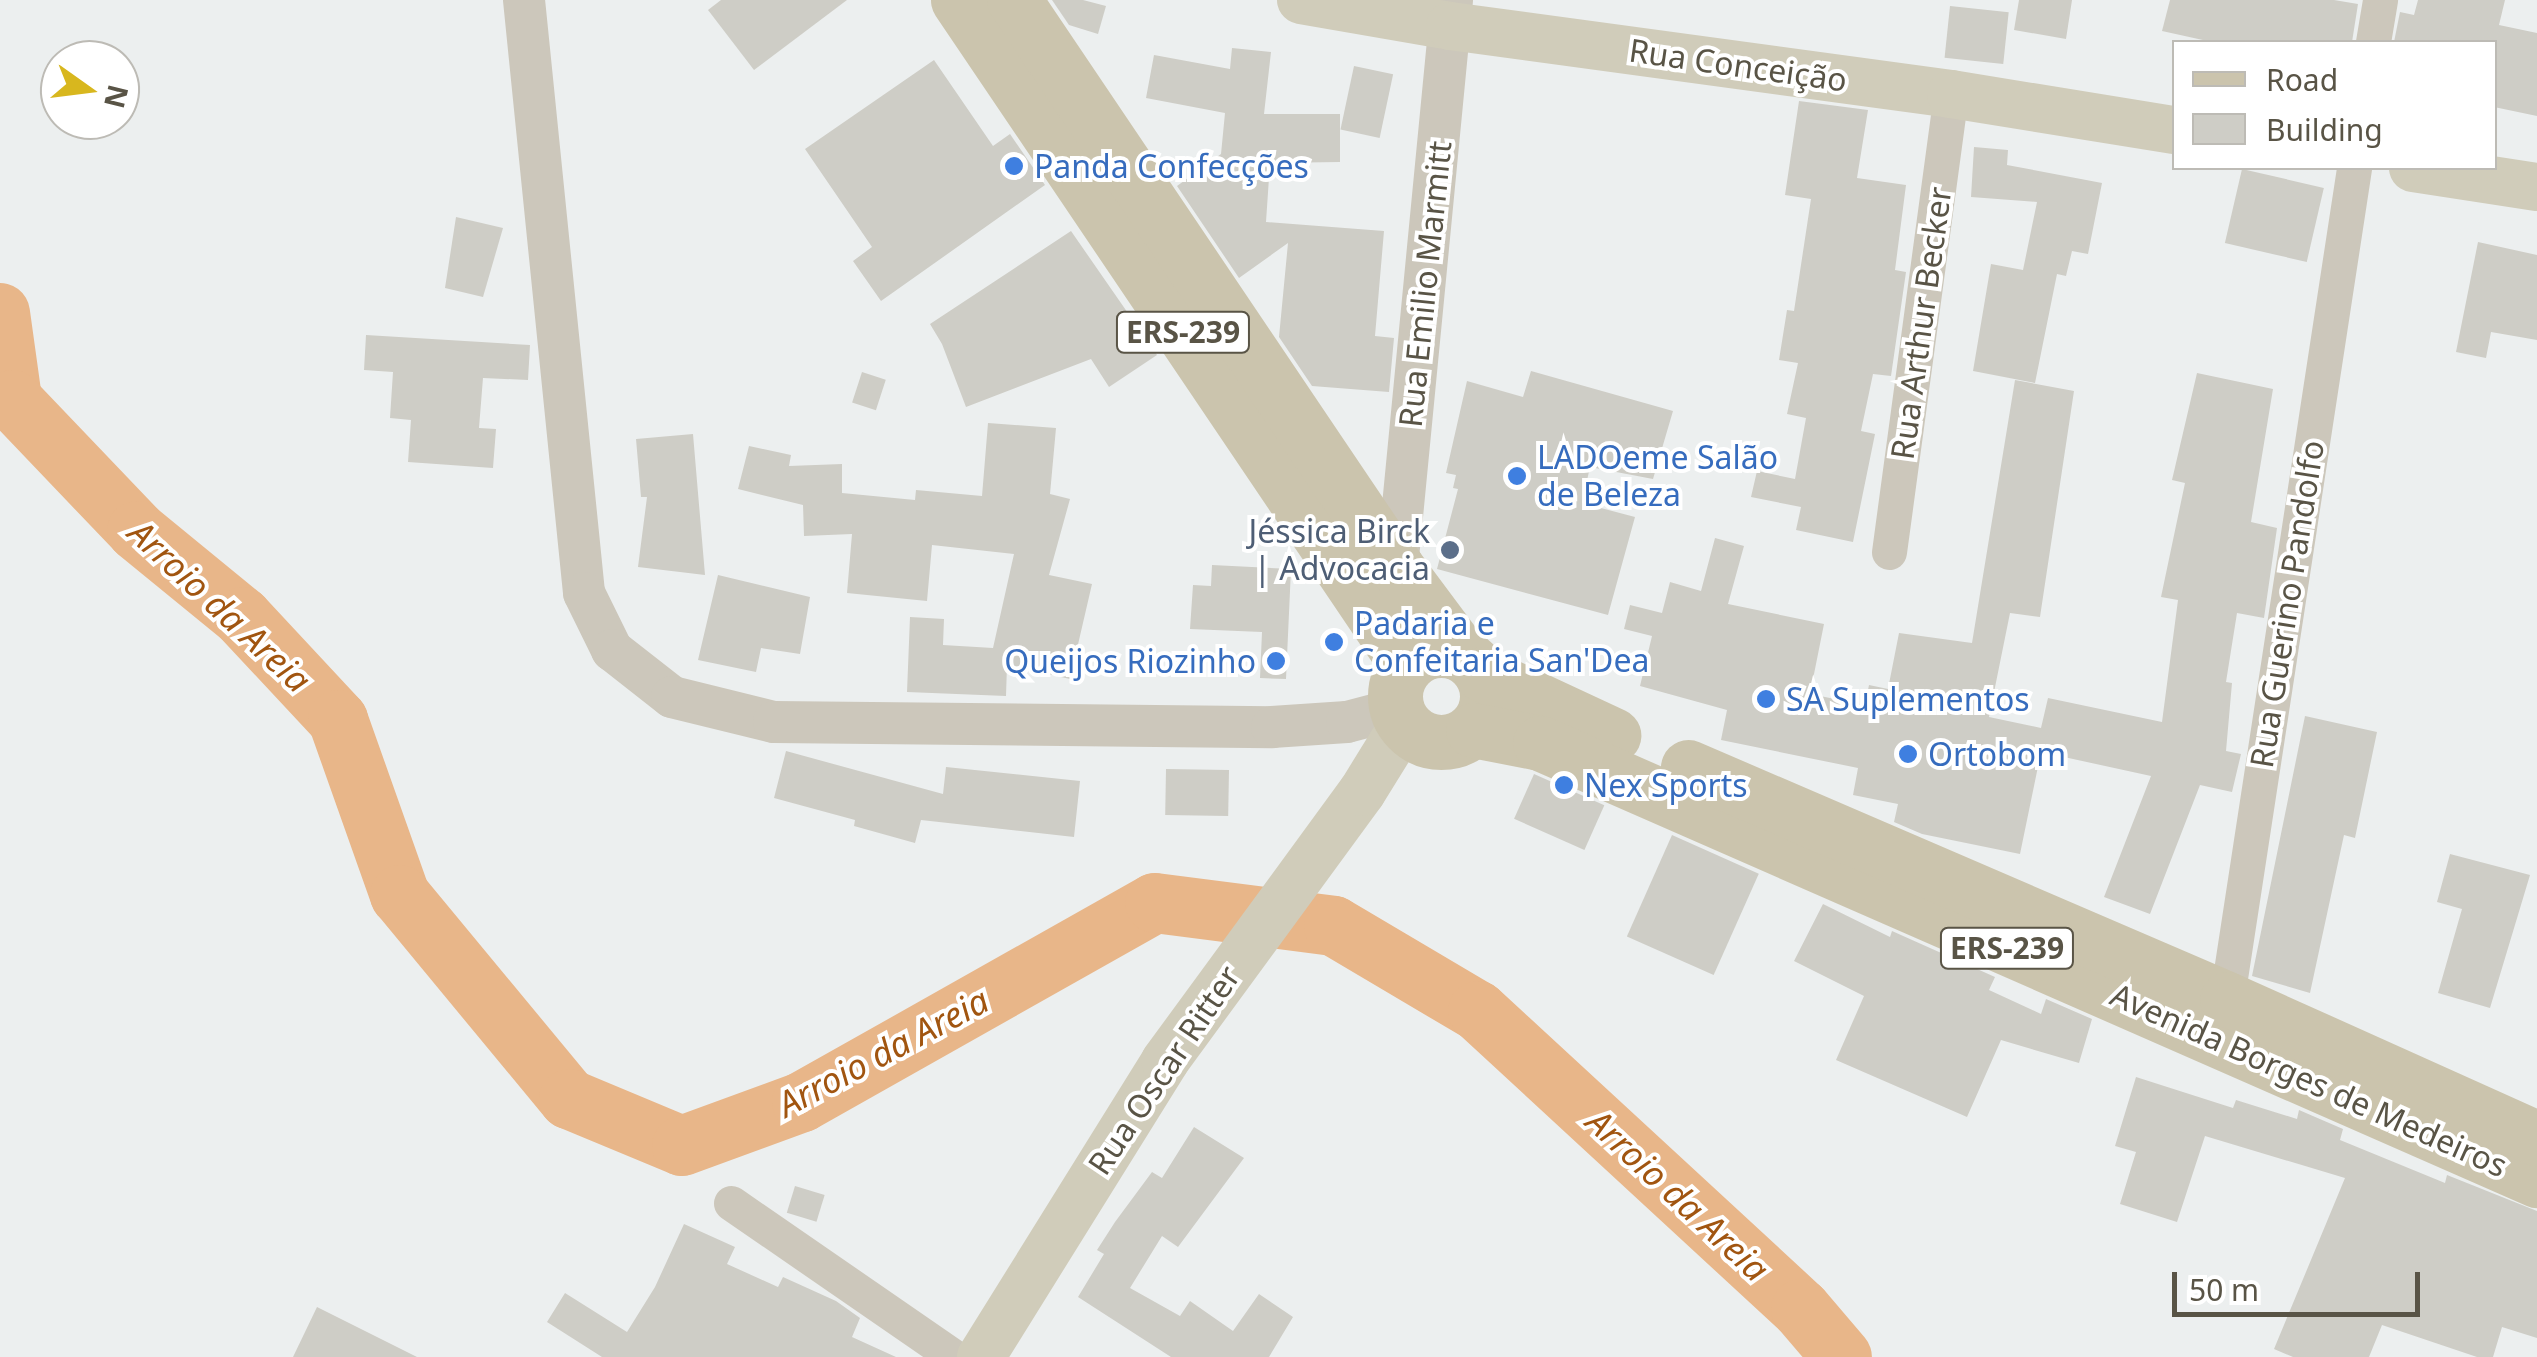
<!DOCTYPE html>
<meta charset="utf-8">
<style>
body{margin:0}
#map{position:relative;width:2537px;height:1357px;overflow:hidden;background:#ecefef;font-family:"Noto Sans",sans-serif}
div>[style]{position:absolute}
.river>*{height:60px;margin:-30px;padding:0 30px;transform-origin:30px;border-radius:30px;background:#e8b689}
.building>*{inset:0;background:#cecdc6;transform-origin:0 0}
.minor>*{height:35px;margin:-17.5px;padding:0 17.5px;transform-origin:17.5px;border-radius:17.5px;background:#ccc7bb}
.tertiary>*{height:42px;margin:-21px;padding:0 21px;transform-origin:21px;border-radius:21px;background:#ccc7bb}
.secondary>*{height:48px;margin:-24px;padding:0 24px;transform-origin:24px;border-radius:24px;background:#d0ccba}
.primary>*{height:55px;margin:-27.5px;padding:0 27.5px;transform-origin:27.5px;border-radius:27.5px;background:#cbc4ad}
.primary>.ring{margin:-27.5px;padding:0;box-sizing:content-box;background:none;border:55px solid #cbc4ad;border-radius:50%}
.dots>*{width:28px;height:28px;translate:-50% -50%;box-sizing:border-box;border:5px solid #fff;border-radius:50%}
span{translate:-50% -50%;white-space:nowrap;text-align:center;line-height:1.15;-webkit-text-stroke:8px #fff;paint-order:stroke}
.shield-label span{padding:2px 8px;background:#fff;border:2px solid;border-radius:8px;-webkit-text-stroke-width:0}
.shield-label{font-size:30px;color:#595446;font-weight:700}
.street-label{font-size:32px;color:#595446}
.shop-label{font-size:32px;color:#366cbe}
.left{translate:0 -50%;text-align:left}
.right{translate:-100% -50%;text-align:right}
.service-label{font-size:32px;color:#4e5e75}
.water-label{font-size:35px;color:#a15510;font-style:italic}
.legend{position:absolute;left:2172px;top:40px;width:325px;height:130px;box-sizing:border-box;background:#fff;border:2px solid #bdbbb5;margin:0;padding:12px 18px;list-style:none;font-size:30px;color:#595446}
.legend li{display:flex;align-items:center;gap:20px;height:50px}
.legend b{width:50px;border:2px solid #bdbbb5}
.north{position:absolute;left:40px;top:40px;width:100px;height:100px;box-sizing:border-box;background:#fff;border:2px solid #bdbbb5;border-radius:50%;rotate:104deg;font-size:28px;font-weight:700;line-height:40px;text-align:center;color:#595446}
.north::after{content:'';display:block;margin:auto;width:35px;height:45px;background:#d8b71e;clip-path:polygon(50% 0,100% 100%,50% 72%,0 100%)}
.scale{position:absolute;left:2172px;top:1272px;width:248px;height:45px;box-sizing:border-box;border:5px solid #595446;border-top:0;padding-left:12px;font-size:30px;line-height:35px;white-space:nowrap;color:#595446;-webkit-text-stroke:8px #fff;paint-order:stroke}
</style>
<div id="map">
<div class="river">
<div style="left:0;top:313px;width:88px;rotate:82.1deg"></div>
<div style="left:12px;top:400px;width:181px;rotate:46.3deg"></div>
<div style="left:137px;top:531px;width:136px;rotate:39.3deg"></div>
<div style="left:242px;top:617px;width:141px;rotate:47deg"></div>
<div style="left:338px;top:720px;width:186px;rotate:70.5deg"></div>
<div style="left:400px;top:895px;width:265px;rotate:50.4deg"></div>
<div style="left:569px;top:1099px;width:122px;rotate:22.6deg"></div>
<div style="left:682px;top:1146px;width:128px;rotate:-20.1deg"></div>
<div style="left:802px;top:1102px;width:405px;rotate:-29.4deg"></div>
<div style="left:1155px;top:903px;width:180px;rotate:7.3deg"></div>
<div style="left:1334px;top:926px;width:167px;rotate:30.6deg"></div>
<div style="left:1478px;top:1011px;width:439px;rotate:42.7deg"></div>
<div style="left:1801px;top:1309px;width:63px;rotate:49.5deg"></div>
</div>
<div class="building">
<div style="clip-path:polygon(721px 0,847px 0,754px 70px,708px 10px)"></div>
<div style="clip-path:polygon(1052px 0,1083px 0,1106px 6px,1098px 34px,1069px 25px)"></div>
<div style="clip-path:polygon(2019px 0,2072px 0,2066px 39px,2014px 30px)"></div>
<div style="clip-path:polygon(2170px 0,2334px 0,2358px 4px,2352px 42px,2212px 42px,2162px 31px)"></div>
<div style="clip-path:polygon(2418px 0,2505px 0,2499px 25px,2537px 33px,2537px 116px,2494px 107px,2494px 42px,2394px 42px,2400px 12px,2414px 15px)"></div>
<div style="left:1950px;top:6px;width:59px;height:52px;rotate:6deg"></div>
<div style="clip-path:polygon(1232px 48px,1271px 52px,1264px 114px,1340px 114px,1340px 162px,1270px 163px,1266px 222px,1384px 231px,1375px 336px,1394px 338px,1389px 392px,1312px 386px,1279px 337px,1288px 243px,1239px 278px,1177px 186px,1221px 154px,1225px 113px,1146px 98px,1154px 55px,1230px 69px)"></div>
<div style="clip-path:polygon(934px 60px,993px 146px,1010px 134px,1045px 185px,881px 301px,853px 261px,872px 247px,805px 149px)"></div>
<div style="left:1354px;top:66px;width:40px;height:65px;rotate:12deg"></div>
<div style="clip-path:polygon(1799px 101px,1868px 110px,1857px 178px,1906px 185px,1895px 270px,1906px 272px,1891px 376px,1873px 374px,1861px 431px,1875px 434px,1853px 542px,1796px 530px,1801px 507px,1751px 497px,1757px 471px,1795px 479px,1806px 418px,1787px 414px,1798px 363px,1779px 360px,1787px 310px,1794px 311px,1811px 199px,1785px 195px)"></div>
<div style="clip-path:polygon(1974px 147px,2008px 150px,2007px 165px,2102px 183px,2088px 254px,2072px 251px,2066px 276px,2057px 274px,2035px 383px,1973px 371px,1991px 264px,2023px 270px,2037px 202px,1971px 197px)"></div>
<div style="left:2242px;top:169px;width:84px;height:76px;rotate:13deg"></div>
<div style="clip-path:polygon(456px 217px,503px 228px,483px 297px,445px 288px)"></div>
<div style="clip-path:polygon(1071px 231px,1157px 355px,1109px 387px,1091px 359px,966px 407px,942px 344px,930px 324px)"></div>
<div style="clip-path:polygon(2478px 242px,2537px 255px,2537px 340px,2491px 332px,2486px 358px,2456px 352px)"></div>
<div style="clip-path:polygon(366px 335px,530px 345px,528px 380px,483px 378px,479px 428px,496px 429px,493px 468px,408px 462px,411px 420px,390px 418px,393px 372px,364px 370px)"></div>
<div style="clip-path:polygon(1531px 371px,1673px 411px,1653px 479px,1590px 467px,1582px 503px,1635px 517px,1608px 615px,1437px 569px,1458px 489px,1453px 488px,1456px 475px,1446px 473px,1467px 381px,1523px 397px)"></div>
<div style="left:862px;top:372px;width:25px;height:32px;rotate:18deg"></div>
<div style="clip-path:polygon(2197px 373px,2273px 389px,2251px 522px,2277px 528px,2264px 618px,2237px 613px,2226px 682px,2232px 683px,2226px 751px,2241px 754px,2232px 792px,2200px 785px,2150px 914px,2104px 897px,2151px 776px,2041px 752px,2020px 854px,1922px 834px,1894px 822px,1898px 804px,1853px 795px,1858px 768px,1721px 740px,1727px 710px,1640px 686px,1652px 636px,1624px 629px,1630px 605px,1662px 613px,1670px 582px,1701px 591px,1715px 538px,1744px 546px,1728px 604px,1824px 624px,1810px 694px,1865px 705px,1869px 685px,1888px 689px,1899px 633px,1972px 643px,2015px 380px,2074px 391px,2040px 617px,2010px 613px,1989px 717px,2041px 728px,2048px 698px,2162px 722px,2178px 600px,2161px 597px,2185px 483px,2172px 480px)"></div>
<div style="clip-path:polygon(988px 423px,1056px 428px,1050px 494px,1070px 499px,1049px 575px,1092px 584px,1070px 679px,1007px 665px,1006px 696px,907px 692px,910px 617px,944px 619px,943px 645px,993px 648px,1014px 554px,932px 545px,927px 601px,847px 593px,852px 534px,804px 536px,803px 505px,738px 489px,749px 446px,791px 455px,789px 466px,842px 464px,842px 493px,915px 500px,916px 490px,982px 496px)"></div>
<div style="clip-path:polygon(693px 434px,705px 575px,638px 567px,647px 497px,641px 497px,636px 439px)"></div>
<div style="clip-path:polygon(1212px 565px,1291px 569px,1286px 679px,1260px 678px,1262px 632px,1190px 629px,1193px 585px,1211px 586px)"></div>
<div style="clip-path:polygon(718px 575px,810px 597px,800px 654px,761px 648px,756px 672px,698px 660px)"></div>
<div style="clip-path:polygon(2305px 716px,2377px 732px,2355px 838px,2344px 835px,2310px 993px,2252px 976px)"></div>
<div style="clip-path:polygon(786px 751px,943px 794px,946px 767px,1080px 781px,1074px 837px,921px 820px,915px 843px,854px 826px,855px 820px,774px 798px)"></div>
<div style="left:1166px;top:769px;width:63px;height:46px;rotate:1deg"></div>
<div style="left:1534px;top:774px;width:77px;height:49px;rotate:24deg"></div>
<div style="left:1672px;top:835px;width:95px;height:111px;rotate:24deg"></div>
<div style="clip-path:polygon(2450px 854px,2530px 875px,2490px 1008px,2438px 993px,2462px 909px,2437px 902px)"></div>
<div style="clip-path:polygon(1823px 904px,1890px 937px,1892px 931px,1995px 977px,1989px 990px,2041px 1014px,2046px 999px,2092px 1019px,2079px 1063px,2001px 1040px,1967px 1117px,1836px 1060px,1864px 996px,1794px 961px)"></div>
<div style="clip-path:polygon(2136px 1077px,2233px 1108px,2236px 1100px,2297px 1119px,2299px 1110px,2343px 1129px,2340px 1140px,2445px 1183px,2447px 1175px,2537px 1211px,2537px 1338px,2502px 1327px,2493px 1357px,2477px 1357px,2382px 1325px,2369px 1357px,2293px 1357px,2274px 1349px,2345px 1178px,2205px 1136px,2177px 1222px,2120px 1204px,2136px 1152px,2115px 1146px)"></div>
<div style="clip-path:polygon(1194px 1127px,1244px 1158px,1178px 1247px,1162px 1236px,1130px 1288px,1180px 1316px,1190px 1301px,1233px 1331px,1259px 1294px,1293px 1317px,1269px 1357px,1171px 1357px,1078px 1297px,1104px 1254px,1097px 1250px,1115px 1222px,1152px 1172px,1162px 1178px)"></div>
<div style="left:795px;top:1186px;width:31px;height:28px;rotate:17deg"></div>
<div style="clip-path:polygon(684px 1224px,735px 1247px,727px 1264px,778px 1287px,783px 1277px,836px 1301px,860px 1318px,852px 1337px,896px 1357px,602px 1357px,547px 1322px,565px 1293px,627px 1332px,655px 1287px)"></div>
<div style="clip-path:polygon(317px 1307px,417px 1357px,293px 1357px)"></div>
</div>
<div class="minor">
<div style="left:2373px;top:42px;width:43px;rotate:-80.5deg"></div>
<div style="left:1889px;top:552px;width:462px;rotate:-82.3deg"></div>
<div style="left:2224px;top:1017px;width:859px;rotate:-81.29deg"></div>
<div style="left:731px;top:1203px;width:271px;rotate:34.6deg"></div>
</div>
<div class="tertiary">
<div style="left:524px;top:0;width:596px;rotate:84.22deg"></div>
<div style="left:584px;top:593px;width:64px;rotate:63.8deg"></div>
<div style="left:612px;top:650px;width:76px;rotate:38.1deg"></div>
<div style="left:672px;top:697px;width:105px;rotate:13.8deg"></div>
<div style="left:774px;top:722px;width:498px;rotate:0.6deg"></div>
<div style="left:1272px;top:727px;width:75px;rotate:-3.8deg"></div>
<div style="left:1347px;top:722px;width:52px;rotate:-14.6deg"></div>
<div style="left:1397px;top:568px;width:571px;rotate:-84.47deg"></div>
</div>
<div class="secondary">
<div style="left:1301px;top:0;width:151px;rotate:9.9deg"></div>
<div style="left:1450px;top:26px;width:506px;rotate:7.73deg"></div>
<div style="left:1951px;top:94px;width:226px;rotate:9.2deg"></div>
<div style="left:2413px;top:168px;width:125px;rotate:8.7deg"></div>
<div style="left:981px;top:1357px;width:349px;rotate:-58.1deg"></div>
<div style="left:1165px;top:1061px;width:333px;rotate:-53.8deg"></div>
<div style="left:1362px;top:792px;width:80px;rotate:-58.3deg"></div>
</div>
<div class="primary">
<div style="left:958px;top:0;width:802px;rotate:55.97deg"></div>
<div style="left:1014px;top:0;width:685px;rotate:56.01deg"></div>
<div style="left:1397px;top:568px;width:107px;rotate:53.3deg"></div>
<div class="ring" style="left:1395px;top:650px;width:37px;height:37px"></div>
<div style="left:1482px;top:674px;width:145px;rotate:25deg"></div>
<div style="left:1473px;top:730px;width:68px;rotate:11deg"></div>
<div style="left:1540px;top:743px;width:1089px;rotate:23.67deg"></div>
<div style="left:1688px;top:767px;width:587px;rotate:23.29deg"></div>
<div style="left:2227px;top:999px;width:340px;rotate:24.2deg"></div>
</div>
<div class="dots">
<div style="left:1014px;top:166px;background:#3f7fe0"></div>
<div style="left:1517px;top:476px;background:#3f7fe0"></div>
<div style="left:1450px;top:550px;background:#5c6f8a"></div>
<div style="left:1334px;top:642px;background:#3f7fe0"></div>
<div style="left:1276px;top:661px;background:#3f7fe0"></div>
<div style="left:1766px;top:699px;background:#3f7fe0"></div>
<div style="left:1908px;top:754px;background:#3f7fe0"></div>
<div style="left:1564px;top:785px;background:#3f7fe0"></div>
</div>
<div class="shield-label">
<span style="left:1183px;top:332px">ERS-239</span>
<span style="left:2007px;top:948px">ERS-239</span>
</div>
<div class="street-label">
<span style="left:1738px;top:65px;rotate:8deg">Rua Conceição</span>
<span style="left:1425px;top:284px;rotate:-84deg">Rua Emilio Marmitt</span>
<span style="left:1921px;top:323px;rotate:-82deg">Rua Arthur Becker</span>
<span style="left:2287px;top:604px;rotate:-81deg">Rua Guerino Pandolfo</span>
<span style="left:1164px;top:1070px;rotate:-56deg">Rua Oscar Ritter</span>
<span style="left:2309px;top:1080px;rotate:24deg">Avenida Borges de Medeiros</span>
</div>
<div class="shop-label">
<span class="left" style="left:1034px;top:166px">Panda Confecções</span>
<span class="left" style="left:1537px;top:476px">LADOeme Salão<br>de Beleza</span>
<span class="left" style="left:1354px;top:642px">Padaria e<br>Confeitaria San'Dea</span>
<span class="right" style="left:1256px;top:661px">Queijos Riozinho</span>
<span class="left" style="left:1786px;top:699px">SA Suplementos</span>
<span class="left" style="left:1928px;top:754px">Ortobom</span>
<span class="left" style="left:1584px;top:785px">Nex Sports</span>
</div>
<div class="service-label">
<span class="right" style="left:1430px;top:550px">Jéssica Birck<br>| Advocacia</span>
</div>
<div class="water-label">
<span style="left:220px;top:606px;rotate:43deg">Arroio da Areia</span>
<span style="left:883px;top:1052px;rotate:-28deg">Arroio da Areia</span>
<span style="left:1678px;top:1195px;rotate:43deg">Arroio da Areia</span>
</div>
<ul class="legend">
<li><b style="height:12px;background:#cbc4ad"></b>Road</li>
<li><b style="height:28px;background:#cecdc6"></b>Building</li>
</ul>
<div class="north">N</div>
<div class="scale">50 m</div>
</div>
